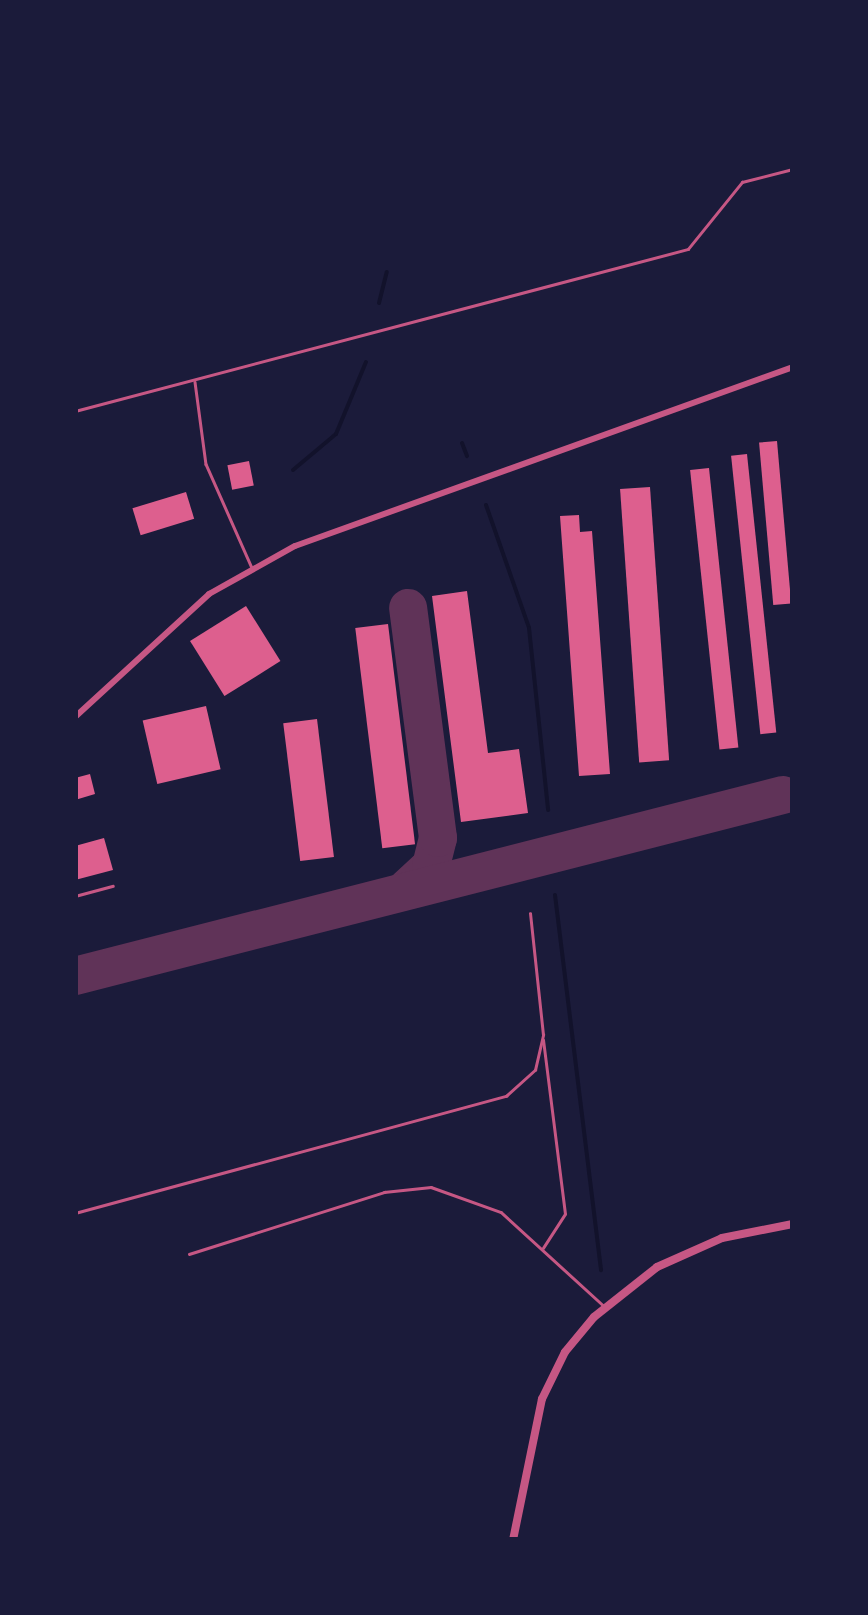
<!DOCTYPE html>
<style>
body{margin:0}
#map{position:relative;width:868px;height:1615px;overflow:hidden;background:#1b1b3a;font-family:Overpass,sans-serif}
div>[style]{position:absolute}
.stream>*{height:4px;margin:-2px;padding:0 2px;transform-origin:2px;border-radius:2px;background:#12122b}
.taxiway>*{height:38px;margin:-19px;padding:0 19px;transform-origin:19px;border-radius:19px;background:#603358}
.building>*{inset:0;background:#dd5f8e;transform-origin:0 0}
.service>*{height:2.5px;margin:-1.25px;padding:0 1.25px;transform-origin:1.25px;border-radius:1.25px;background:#c65784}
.minor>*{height:6px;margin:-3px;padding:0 3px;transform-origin:3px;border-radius:3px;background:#c65784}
.tertiary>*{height:8px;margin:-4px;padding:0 4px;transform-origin:4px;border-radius:4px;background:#c65784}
span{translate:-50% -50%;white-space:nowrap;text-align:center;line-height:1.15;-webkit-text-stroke:9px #1b1b3a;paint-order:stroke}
.frame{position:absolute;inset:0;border:78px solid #1b1b3a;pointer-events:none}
</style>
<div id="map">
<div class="stream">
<div style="left:379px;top:303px;width:32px;rotate:-76deg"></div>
<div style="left:462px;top:443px;width:14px;rotate:69deg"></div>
<div style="left:293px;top:470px;width:56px;rotate:-39.9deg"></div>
<div style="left:336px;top:434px;width:78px;rotate:-67.4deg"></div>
<div style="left:486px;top:505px;width:130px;rotate:70.7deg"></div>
<div style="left:529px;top:628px;width:183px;rotate:84deg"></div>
<div style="left:555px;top:895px;width:378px;rotate:83deg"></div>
</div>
<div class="taxiway">
<div style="left:406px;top:889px;width:34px;rotate:-43deg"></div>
<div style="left:431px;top:866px;width:29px;rotate:-76deg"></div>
<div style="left:438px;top:838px;width:232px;rotate:-97.4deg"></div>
<div style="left:75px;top:976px;width:731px;rotate:-14.34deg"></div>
</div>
<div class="building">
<div style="left:777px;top:441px;width:163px;height:18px;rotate:85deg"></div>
<div style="left:747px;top:454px;width:280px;height:16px;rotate:84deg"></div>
<div style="left:249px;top:461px;width:25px;height:22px;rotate:79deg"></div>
<div style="left:709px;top:468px;width:281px;height:19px;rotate:84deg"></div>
<div style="left:650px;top:487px;width:274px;height:30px;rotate:86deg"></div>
<div style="left:186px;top:492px;width:28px;height:56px;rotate:73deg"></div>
<div style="clip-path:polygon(579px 515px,580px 532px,592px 531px,610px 774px,579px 776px,560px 516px)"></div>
<div style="clip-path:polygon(467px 591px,488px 753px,519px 749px,528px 813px,461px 822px,432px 596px)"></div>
<div style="left:246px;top:606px;width:65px;height:66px;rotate:58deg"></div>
<div style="left:388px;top:624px;width:222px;height:33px;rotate:83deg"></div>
<div style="left:206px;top:706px;width:65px;height:65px;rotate:77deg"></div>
<div style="left:317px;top:719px;width:139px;height:34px;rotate:83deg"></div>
<div style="clip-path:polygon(90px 774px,95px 794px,75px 800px,75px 778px)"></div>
<div style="clip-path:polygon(104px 838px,113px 870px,75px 880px,75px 846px)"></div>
</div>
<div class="service">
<div style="left:195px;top:382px;width:83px;rotate:82.4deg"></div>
<div style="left:206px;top:464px;width:114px;rotate:66.1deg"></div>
<div style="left:75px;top:411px;width:634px;rotate:-14.8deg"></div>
<div style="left:688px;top:249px;width:86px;rotate:-51.1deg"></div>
<div style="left:742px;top:182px;width:53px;rotate:-14.3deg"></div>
<div style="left:75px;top:896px;width:39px;rotate:-15deg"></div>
<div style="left:75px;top:1213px;width:447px;rotate:-15.2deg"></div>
<div style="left:506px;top:1096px;width:39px;rotate:-42deg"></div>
<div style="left:535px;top:1070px;width:36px;rotate:-77deg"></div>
<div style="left:543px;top:1035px;width:122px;rotate:-96.1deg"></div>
<div style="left:543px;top:1248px;width:40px;rotate:-57.1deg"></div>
<div style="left:565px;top:1214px;width:175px;rotate:-97.2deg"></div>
<div style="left:189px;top:1254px;width:205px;rotate:-17.6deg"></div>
<div style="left:384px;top:1192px;width:47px;rotate:-6.1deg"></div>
<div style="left:431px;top:1187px;width:74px;rotate:19.7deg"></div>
<div style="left:501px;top:1212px;width:139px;rotate:42.4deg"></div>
</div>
<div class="minor">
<div style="left:75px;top:717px;width:182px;rotate:-42.5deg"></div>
<div style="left:209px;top:594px;width:98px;rotate:-29.2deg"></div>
<div style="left:295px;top:546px;width:529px;rotate:-19.77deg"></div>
</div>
<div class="tertiary">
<div style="left:513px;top:1540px;width:144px;rotate:-78.4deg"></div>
<div style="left:542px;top:1399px;width:52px;rotate:-63.9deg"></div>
<div style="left:565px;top:1352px;width:45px;rotate:-50.4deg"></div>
<div style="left:594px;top:1317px;width:80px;rotate:-38.4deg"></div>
<div style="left:657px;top:1267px;width:71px;rotate:-24deg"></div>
<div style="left:722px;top:1238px;width:72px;rotate:-11.2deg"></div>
</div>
<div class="frame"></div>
</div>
